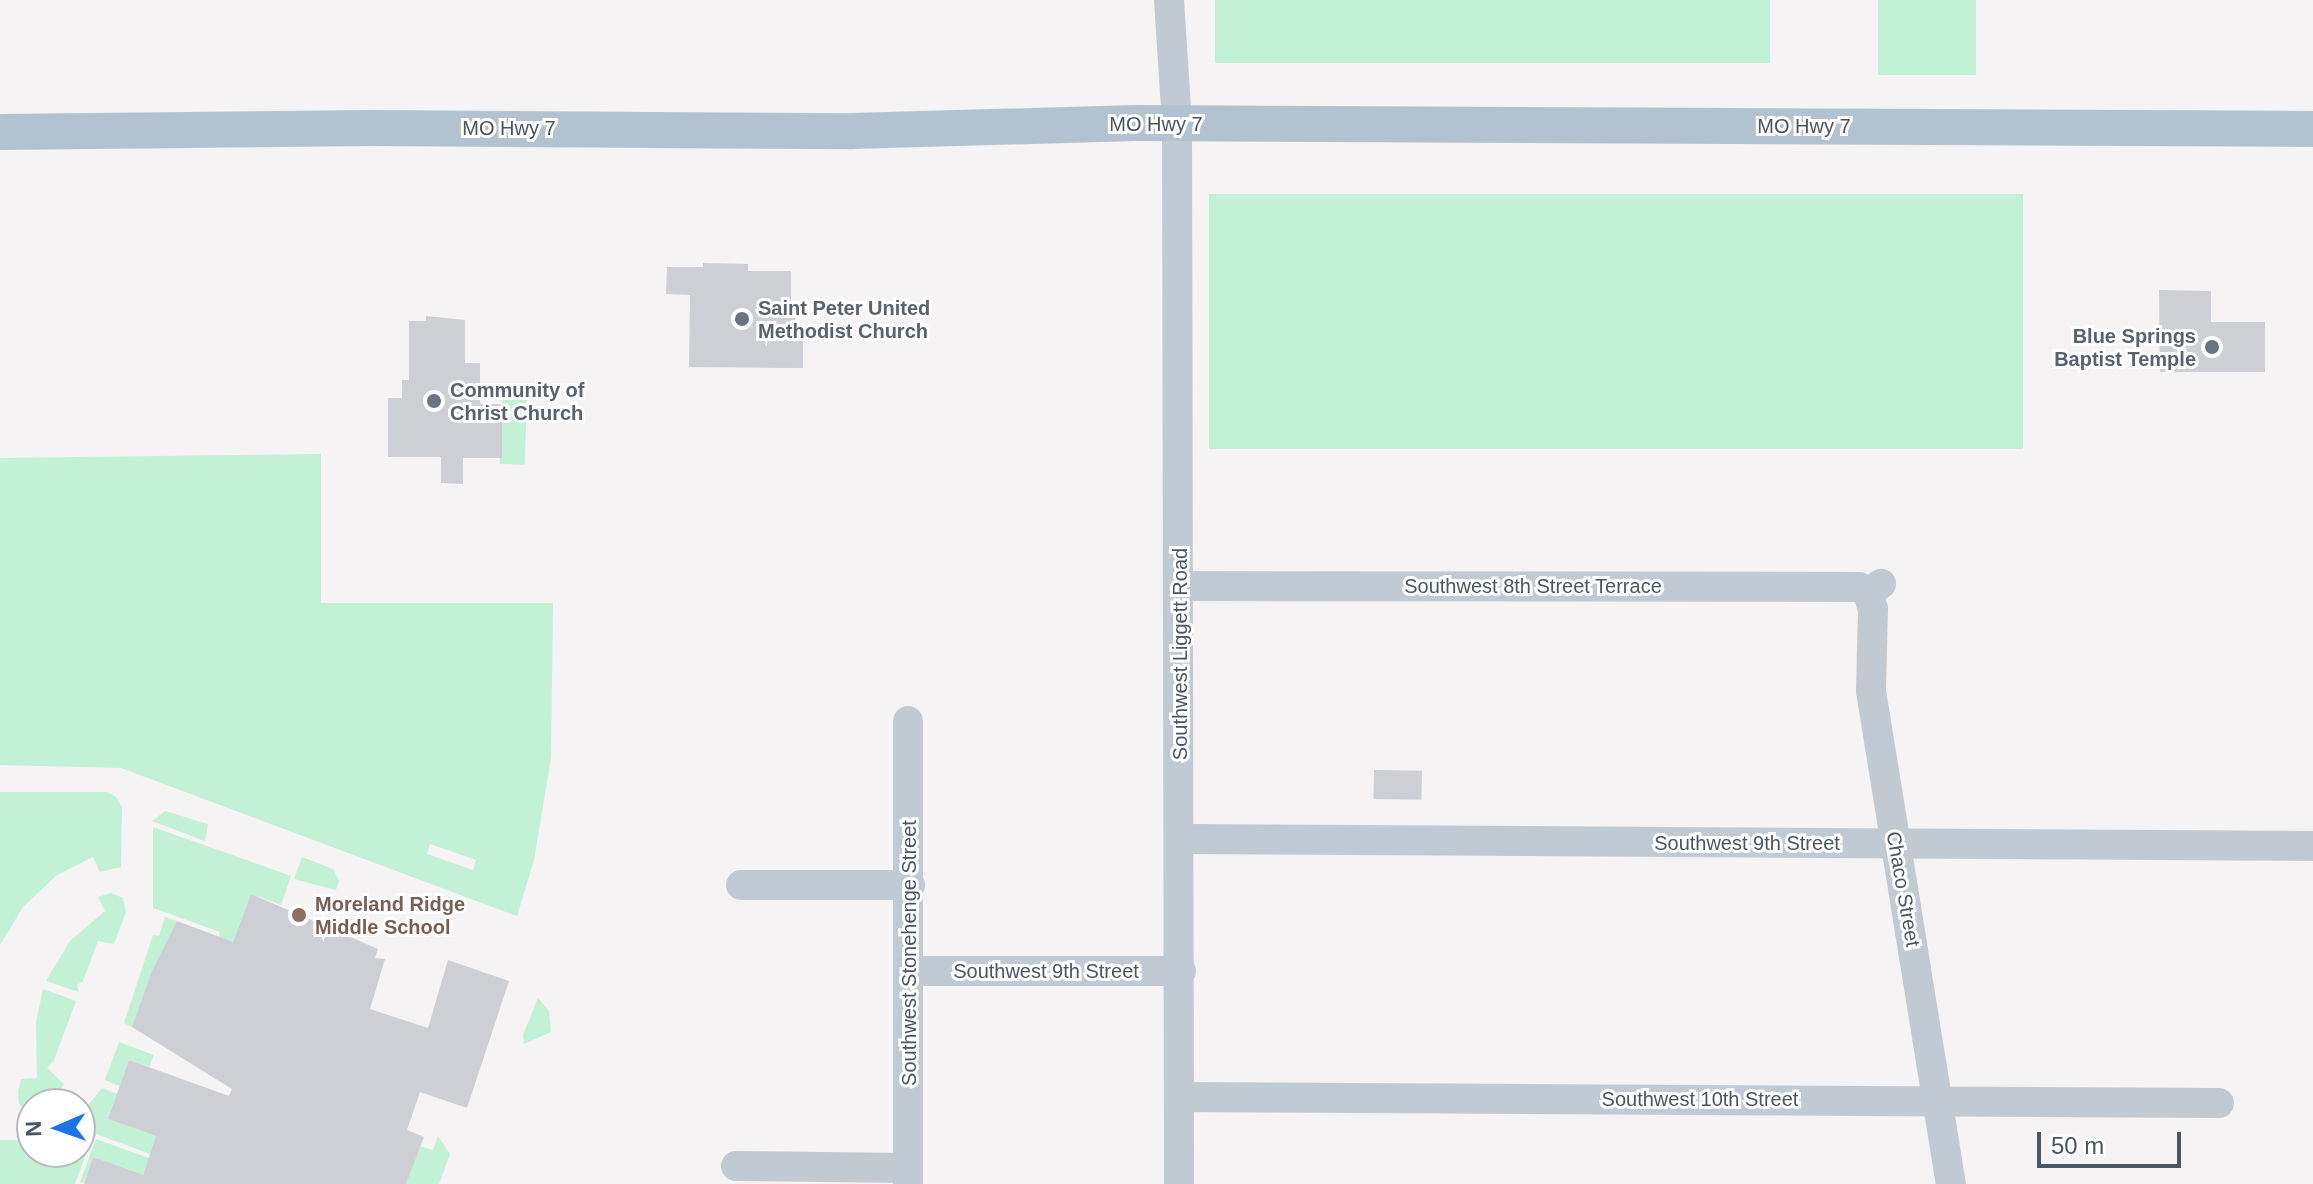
<!DOCTYPE html>
<style>
body{margin:0}
#map{position:relative;width:2313px;height:1184px;overflow:hidden;background:#f5f3f3;font-family:Helvetica,sans-serif}
div>[style]{position:absolute}
.green>*{inset:0;background:#c3f1d5;transform-origin:0 0}
.building>*{inset:0;background:#cdcfd5;transform-origin:0 0}
.minor>*{height:30px;margin:-15px;padding:0 15px;transform-origin:15px;border-radius:15px;background:#c1cad2}
.major>*{height:36px;margin:-18px;padding:0 18px;transform-origin:18px;border-radius:18px;background:#b3c2d1}
.dots>*{width:22px;height:22px;translate:-50% -50%;box-sizing:border-box;border:4px solid #fff;border-radius:50%}
span{translate:-50% -50%;white-space:nowrap;text-align:center;line-height:1.15;-webkit-text-stroke:6px #fff;paint-order:stroke}
.street-label{font-size:20px;color:#4a5661}
.worship-label{font-size:20px;color:#5b616d;font-weight:700}
.left{translate:0 -50%;text-align:left}
.right{translate:-100% -50%;text-align:right}
.education-label{font-size:20px;color:#785e54;font-weight:700}
.north{position:absolute;left:16px;top:1088px;width:80px;height:80px;box-sizing:border-box;background:#fff;border:2px solid #b7bbc0;border-radius:50%;rotate:268deg;font-size:22px;font-weight:700;line-height:32px;text-align:center;color:#4a5661}
.north::after{content:'';display:block;margin:auto;width:28px;height:36px;background:#1a73e8;clip-path:polygon(50% 0,100% 100%,50% 72%,0 100%)}
.scale{position:absolute;left:2037px;top:1132px;width:144px;height:36px;box-sizing:border-box;border:4px solid #4a5661;border-top:0;padding-left:10px;font-size:24px;line-height:28px;white-space:nowrap;color:#4a5661;-webkit-text-stroke:6px #fff;paint-order:stroke}
</style>
<div id="map">
<div class="green">
<div style="left:1215px;top:0;width:555px;height:63px"></div>
<div style="left:1878px;top:0;width:98px;height:75px"></div>
<div style="left:1209px;top:194px;width:814px;height:255px"></div>
<div style="left:502px;top:395px;width:25px;height:69px;rotate:2deg"></div>
<div style="clip-path:polygon(evenodd,321px 454px,321px 603px,553px 603px,551px 758px,534px 860px,517px 916px,121px 768px,0 765px,0 458px,321px 454px,430px 844px,476px 860px,473px 870px,427px 854px,430px 844px)"></div>
<div style="clip-path:polygon(0 792px,107px 792px,116px 797px,122px 807px,121px 867px,100px 872px,93px 857px,57px 875px,23px 907px,0 945px)"></div>
<div style="clip-path:polygon(165px 811px,208px 824px,205px 841px,152px 821px)"></div>
<div style="clip-path:polygon(153px 827px,291px 876px,281px 905px,251px 894px,233px 942px,219px 937px,220px 932px,153px 908px)"></div>
<div style="clip-path:polygon(302px 857px,333px 869px,339px 881px,336px 890px,294px 879px)"></div>
<div style="clip-path:polygon(111px 893px,123px 898px,126px 912px,114px 944px,98px 941px,83px 981px,77px 985px,79px 992px,46px 981px,70px 941px,105px 911px,98px 897px)"></div>
<div style="clip-path:polygon(165px 917px,177px 921px,151px 973px,132px 1027px,124px 1023px,153px 935px,159px 936px)"></div>
<div style="clip-path:polygon(43px 989px,76px 1001px,54px 1060px,47px 1068px,64px 1084px,52px 1103px,32px 1104px,29px 1113px,19px 1104px,18px 1091px,21px 1079px,37px 1078px,36px 1022px)"></div>
<div style="clip-path:polygon(538px 998px,549px 1011px,551px 1032px,524px 1044px,523px 1035px)"></div>
<div style="clip-path:polygon(119px 1042px,154px 1055px,149px 1067px,129px 1060px,120px 1086px,105px 1080px)"></div>
<div style="clip-path:polygon(102px 1088px,117px 1094px,108px 1119px,147px 1133px,158px 1132px,150px 1154px,80px 1128px,80px 1115px)"></div>
<div style="clip-path:polygon(80px 1133px,92px 1137px,75px 1184px,0 1184px,0 1140px,32px 1140px,32px 1152px,80px 1152px)"></div>
<div style="clip-path:polygon(438px 1136px,450px 1154px,439px 1184px,406px 1184px,420px 1146px,433px 1150px)"></div>
<div style="clip-path:polygon(96px 1139px,149px 1158px,141px 1179px,94px 1157px,84px 1183px,80px 1182px)"></div>
</div>
<div class="building">
<div style="clip-path:polygon(703px 263px,748px 264px,748px 271px,791px 271px,791px 312px,795px 312px,795px 325px,803px 325px,803px 368px,689px 367px,690px 295px,666px 294px,667px 267px,703px 267px)"></div>
<div style="clip-path:polygon(2159px 290px,2211px 291px,2211px 322px,2265px 322px,2265px 372px,2160px 372px)"></div>
<div style="clip-path:polygon(426px 316px,465px 320px,465px 363px,480px 363px,480px 404px,502px 404px,502px 458px,463px 458px,463px 484px,441px 483px,441px 457px,388px 457px,388px 398px,402px 398px,402px 380px,409px 380px,409px 321px,426px 321px)"></div>
<div style="left:1374px;top:770px;width:48px;height:29px;rotate:1deg"></div>
<div style="clip-path:polygon(251px 894px,378px 949px,375px 958px,385px 959px,370px 1009px,428px 1028px,448px 960px,509px 981px,467px 1108px,420px 1092px,407px 1130px,424px 1137px,406px 1184px,84px 1184px,93px 1157px,143px 1175px,156px 1136px,108px 1119px,129px 1060px,229px 1096px,232px 1089px,132px 1027px,151px 973px,177px 921px,233px 942px)"></div>
</div>
<div class="minor">
<div style="left:1169px;top:0;width:124px;rotate:86.3deg"></div>
<div style="left:1177px;top:124px;width:1060px;rotate:89.89deg"></div>
<div style="left:1179px;top:586px;width:680px;rotate:0.08deg"></div>
<div style="left:1859px;top:587px;width:11px;rotate:34deg"></div>
<div style="left:1868px;top:593px;width:16px;rotate:-35deg"></div>
<div style="left:1868px;top:593px;width:17px;rotate:73deg"></div>
<div style="left:1873px;top:609px;width:82px;rotate:91.4deg"></div>
<div style="left:1871px;top:691px;width:499px;rotate:80.8deg"></div>
<div style="left:908px;top:721px;width:463px;rotate:90deg"></div>
<div style="left:1181px;top:839px;width:1132px;rotate:0.35deg"></div>
<div style="left:741px;top:885px;width:169px"></div>
<div style="left:911px;top:971px;width:270px"></div>
<div style="left:1180px;top:1097px;width:1039px;rotate:0.33deg"></div>
<div style="left:736px;top:1166px;width:172px;rotate:0.7deg"></div>
</div>
<div class="major">
<div style="left:0;top:132px;width:372px;rotate:-0.6deg"></div>
<div style="left:372px;top:128px;width:480px;rotate:0.4deg"></div>
<div style="left:852px;top:131px;width:283px;rotate:-1.6deg"></div>
<div style="left:1135px;top:123px;width:1178px;rotate:0.29deg"></div>
</div>
<div class="dots">
<div style="left:742px;top:319px;background:#6b7280"></div>
<div style="left:2212px;top:347px;background:#6b7280"></div>
<div style="left:434px;top:401px;background:#6b7280"></div>
<div style="left:299px;top:915px;background:#8d6e63"></div>
</div>
<div class="street-label">
<span style="left:1156px;top:124px">MO Hwy 7</span>
<span style="left:1804px;top:126px">MO Hwy 7</span>
<span style="left:509px;top:128px">MO Hwy 7</span>
<span style="left:1533px;top:586px">Southwest 8th Street Terrace</span>
<span style="left:1180px;top:654px;rotate:-90deg">Southwest Liggett Road</span>
<span style="left:1747px;top:843px">Southwest 9th Street</span>
<span style="left:1903px;top:889px;rotate:80deg">Chaco Street</span>
<span style="left:909px;top:953px;rotate:-90deg">Southwest Stonehenge Street</span>
<span style="left:1046px;top:971px">Southwest 9th Street</span>
<span style="left:1700px;top:1099px">Southwest 10th Street</span>
</div>
<div class="worship-label">
<span class="left" style="left:758px;top:320px">Saint Peter United<br>Methodist Church</span>
<span class="right" style="left:2196px;top:348px">Blue Springs<br>Baptist Temple</span>
<span class="left" style="left:450px;top:402px">Community of<br>Christ Church</span>
</div>
<div class="education-label">
<span class="left" style="left:315px;top:916px">Moreland Ridge<br>Middle School</span>
</div>
<div class="north">N</div>
<div class="scale">50 m</div>
</div>
